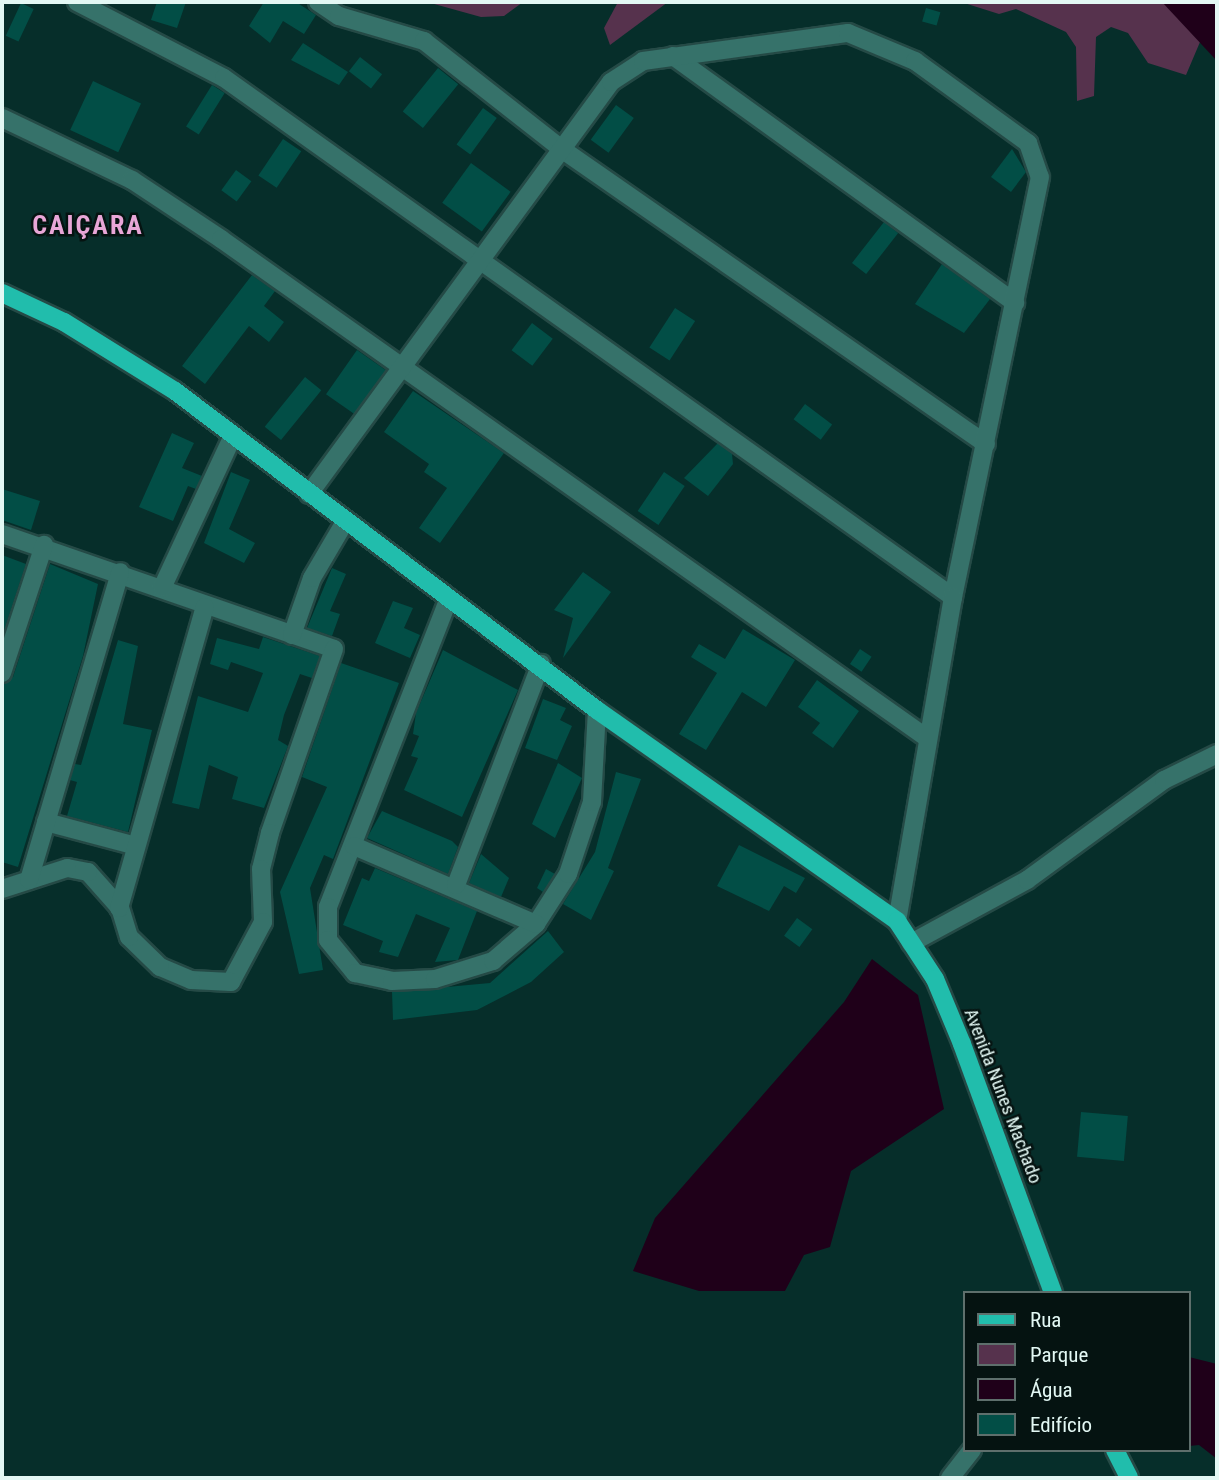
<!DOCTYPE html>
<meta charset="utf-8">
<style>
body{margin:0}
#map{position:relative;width:1219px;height:1480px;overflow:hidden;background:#062e2a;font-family:"Roboto Condensed",sans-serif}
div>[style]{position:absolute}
.green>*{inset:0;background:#56324d}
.water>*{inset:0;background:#1f0019}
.building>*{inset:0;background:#024e46;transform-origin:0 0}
.roads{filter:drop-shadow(2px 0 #254a46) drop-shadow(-2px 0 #254a46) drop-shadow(0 2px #254a46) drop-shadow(0 -2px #254a46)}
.minor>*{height:18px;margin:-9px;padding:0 9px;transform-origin:9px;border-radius:9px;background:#36726a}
.major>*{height:18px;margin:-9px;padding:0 9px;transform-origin:9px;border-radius:9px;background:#21bdac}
span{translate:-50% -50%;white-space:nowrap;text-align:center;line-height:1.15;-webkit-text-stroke:5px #051311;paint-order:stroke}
.street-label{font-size:19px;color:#e3f8f4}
.district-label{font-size:26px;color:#e8a6d7;font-weight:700;letter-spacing:2px}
.frame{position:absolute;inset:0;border:4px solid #e3f8f4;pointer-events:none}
.legend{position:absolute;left:963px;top:1291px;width:228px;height:161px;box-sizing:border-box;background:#051311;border:2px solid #5e6f6c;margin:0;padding:9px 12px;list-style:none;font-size:21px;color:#e3f8f4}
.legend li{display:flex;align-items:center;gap:14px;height:35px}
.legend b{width:35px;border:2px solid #5e6f6c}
</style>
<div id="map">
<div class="green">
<div style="clip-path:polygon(427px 2px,523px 2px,504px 16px,481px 17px)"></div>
<div style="clip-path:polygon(618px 2px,668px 2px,610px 45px,604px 28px)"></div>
<div style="clip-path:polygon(961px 2px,1217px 2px,1186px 75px,1148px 63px,1128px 33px,1111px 27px,1096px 37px,1094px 96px,1077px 101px,1076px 47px,1066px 32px,1016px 9px,999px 14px)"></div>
</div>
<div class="water">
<div style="clip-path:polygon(1162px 2px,1217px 2px,1217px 61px)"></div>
<div style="clip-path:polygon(872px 959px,918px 995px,944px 1109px,851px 1171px,830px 1247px,804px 1255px,785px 1291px,699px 1291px,633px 1271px,655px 1218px,844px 1002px)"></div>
<div style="clip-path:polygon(1189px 1357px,1217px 1364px,1217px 1459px,1199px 1445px,1189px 1446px)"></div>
</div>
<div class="building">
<div style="clip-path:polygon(157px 2px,186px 2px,177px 28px,151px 20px)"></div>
<div style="clip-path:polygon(264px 2px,296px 2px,316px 15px,304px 34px,283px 21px,270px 43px,249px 26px)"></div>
<div style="left:21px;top:3px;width:14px;height:36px;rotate:25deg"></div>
<div style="left:926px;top:8px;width:15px;height:14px;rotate:16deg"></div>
<div style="clip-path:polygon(303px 43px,348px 72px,339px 85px,291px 60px)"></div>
<div style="left:360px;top:57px;width:28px;height:18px;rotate:38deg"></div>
<div style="left:438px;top:68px;width:26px;height:56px;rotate:39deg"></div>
<div style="left:93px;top:81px;width:53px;height:54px;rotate:25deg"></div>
<div style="left:212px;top:85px;width:15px;height:49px;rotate:32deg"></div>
<div style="left:616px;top:105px;width:22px;height:43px;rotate:36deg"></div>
<div style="left:483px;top:108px;width:17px;height:45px;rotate:36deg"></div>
<div style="left:283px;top:139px;width:22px;height:44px;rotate:34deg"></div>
<div style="clip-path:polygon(1012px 149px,1026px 172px,1011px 192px,991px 177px)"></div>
<div style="left:471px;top:163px;width:49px;height:49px;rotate:36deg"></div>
<div style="left:236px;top:170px;width:19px;height:25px;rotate:36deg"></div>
<div style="left:884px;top:222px;width:18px;height:52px;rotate:38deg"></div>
<div style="clip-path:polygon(942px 264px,990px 299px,964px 333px,915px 304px)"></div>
<div style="clip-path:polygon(252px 275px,275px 291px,264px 306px,284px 322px,269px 342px,249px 326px,205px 384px,182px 366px)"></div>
<div style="left:675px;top:308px;width:24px;height:47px;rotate:33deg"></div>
<div style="left:532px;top:323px;width:26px;height:34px;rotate:37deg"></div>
<div style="left:357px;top:350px;width:35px;height:54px;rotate:35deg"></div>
<div style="left:305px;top:377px;width:21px;height:64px;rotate:39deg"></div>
<div style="clip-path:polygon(413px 391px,504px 453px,440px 543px,419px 528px,447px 488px,424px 472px,429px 464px,384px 432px)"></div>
<div style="left:805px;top:404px;width:34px;height:19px;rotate:37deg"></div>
<div style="clip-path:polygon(172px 433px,194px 443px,182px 468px,202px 476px,196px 489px,188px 486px,173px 521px,139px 507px)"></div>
<div style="clip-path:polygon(718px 443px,732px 454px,733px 464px,708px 496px,684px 478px)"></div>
<div style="clip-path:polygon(231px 472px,250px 480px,229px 529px,255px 543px,244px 563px,204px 543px)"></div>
<div style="left:664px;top:472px;width:25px;height:47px;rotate:34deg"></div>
<div style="clip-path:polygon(2px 489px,40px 501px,31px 530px,2px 520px)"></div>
<div style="clip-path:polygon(2px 555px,26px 564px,2px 637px)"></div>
<div style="clip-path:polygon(50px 564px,98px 584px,83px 656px,18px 867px,2px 862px,2px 684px,13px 677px)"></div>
<div style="clip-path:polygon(332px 568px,346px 574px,330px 611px,340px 614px,332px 636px,307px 628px)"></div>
<div style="clip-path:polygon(583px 572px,611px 592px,563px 658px,573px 618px,554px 610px)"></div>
<div style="clip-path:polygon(393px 601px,413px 608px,404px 628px,420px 635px,410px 658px,375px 643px)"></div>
<div style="clip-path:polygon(743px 629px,795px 660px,766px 707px,742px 692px,706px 750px,679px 734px,717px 673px,691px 657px,699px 644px,725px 659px)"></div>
<div style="clip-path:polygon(263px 637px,320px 656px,312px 678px,300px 674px,284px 715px,278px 740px,288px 746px,264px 808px,232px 799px,238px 777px,209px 765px,199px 809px,172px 803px,198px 696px,248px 712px,263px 673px,231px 662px,228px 670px,210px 664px,217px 638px,259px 649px)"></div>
<div style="clip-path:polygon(118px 640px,138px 646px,123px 724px,152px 730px,128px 832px,67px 816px,77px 782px,70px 780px,75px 764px,81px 765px)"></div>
<div style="left:860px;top:649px;width:14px;height:18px;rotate:34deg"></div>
<div style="clip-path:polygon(443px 650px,518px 690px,462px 817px,404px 790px,418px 758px,411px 756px,419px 736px,413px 734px,416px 713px)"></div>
<div style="clip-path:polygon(341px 663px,399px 683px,333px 859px,324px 855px,310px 888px,323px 970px,299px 974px,280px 892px,327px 787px,302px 777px)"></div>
<div style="clip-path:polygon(817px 680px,859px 711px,833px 748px,812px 733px,820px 723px,798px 707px)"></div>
<div style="clip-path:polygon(543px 699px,566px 708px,560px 720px,572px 726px,557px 760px,525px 748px)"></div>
<div style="clip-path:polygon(558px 763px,582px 778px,555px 838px,532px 824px)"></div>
<div style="clip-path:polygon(616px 772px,641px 779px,608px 868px,614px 871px,591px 920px,563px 904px,595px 852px)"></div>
<div style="clip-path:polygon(382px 811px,452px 841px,458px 847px,448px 874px,367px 838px)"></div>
<div style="clip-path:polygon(739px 845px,805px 878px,796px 893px,784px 886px,769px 911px,717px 886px)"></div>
<div style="clip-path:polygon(481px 854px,509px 878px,501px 897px,469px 883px)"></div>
<div style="clip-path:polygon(375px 868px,477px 911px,458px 960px,435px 962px,450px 928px,416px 914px,398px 957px,379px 952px,383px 941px,343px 925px,362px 878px,369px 881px)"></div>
<div style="clip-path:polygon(546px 869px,555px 874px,543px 892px,537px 888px)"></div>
<div style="left:797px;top:918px;width:19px;height:22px;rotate:36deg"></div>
<div style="clip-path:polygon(548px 931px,564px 952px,531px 982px,477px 1010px,393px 1020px,392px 992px,490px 983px)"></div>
<div style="left:1081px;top:1112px;width:47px;height:45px;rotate:5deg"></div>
</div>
<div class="roads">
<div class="minor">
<div style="left:77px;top:2px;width:165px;rotate:27.3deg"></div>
<div style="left:224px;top:78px;width:895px;rotate:35.45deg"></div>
<div style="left:318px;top:2px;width:25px;rotate:34deg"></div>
<div style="left:339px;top:16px;width:89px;rotate:16.4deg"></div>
<div style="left:424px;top:41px;width:177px;rotate:38.1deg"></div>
<div style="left:563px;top:150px;width:515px;rotate:34.8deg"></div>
<div style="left:673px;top:56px;width:422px;rotate:35.8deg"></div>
<div style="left:2px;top:118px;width:144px;rotate:25.5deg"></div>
<div style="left:132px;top:180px;width:107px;rotate:33.5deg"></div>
<div style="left:221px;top:239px;width:865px;rotate:35.25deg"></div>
<div style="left:309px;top:494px;width:511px;rotate:-53.76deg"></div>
<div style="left:611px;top:82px;width:38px;rotate:-33deg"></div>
<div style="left:643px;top:61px;width:207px;rotate:-7.8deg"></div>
<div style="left:848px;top:33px;width:73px;rotate:22.7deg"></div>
<div style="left:915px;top:61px;width:140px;rotate:36deg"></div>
<div style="left:1028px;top:143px;width:36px;rotate:71deg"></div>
<div style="left:1040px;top:177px;width:429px;rotate:101.7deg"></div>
<div style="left:953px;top:597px;width:329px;rotate:99.8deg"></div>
<div style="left:2px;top:534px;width:351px;rotate:19.1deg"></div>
<div style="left:334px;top:649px;width:195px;rotate:109.2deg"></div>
<div style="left:270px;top:833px;width:37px;rotate:104deg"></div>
<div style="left:261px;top:869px;width:53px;rotate:87.8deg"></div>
<div style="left:263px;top:922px;width:68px;rotate:118.1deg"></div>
<div style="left:231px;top:982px;width:40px;rotate:-177.1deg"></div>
<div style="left:191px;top:980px;width:34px;rotate:-157deg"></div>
<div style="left:160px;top:967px;width:43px;rotate:-135.9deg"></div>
<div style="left:129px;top:937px;width:30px;rotate:-107deg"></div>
<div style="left:120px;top:908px;width:48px;rotate:-131.6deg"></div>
<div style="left:88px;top:872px;width:21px;rotate:-169deg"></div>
<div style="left:67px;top:868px;width:68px;rotate:162.1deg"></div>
<div style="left:162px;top:588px;width:168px;rotate:-65deg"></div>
<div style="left:449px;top:598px;width:332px;rotate:111.4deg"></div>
<div style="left:328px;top:907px;width:33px;rotate:90deg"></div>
<div style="left:328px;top:940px;width:43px;rotate:50.7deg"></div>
<div style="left:355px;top:973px;width:38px;rotate:12deg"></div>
<div style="left:392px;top:981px;width:43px;rotate:-2.7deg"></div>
<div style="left:435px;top:979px;width:61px;rotate:-17.2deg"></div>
<div style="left:493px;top:961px;width:57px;rotate:-40.7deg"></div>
<div style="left:536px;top:924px;width:59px;rotate:-57.4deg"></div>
<div style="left:568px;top:874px;width:76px;rotate:-71.6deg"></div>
<div style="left:592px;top:802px;width:92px;rotate:-86.9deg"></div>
<div style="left:292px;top:635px;width:60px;rotate:-70.7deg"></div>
<div style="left:312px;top:578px;width:67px;rotate:-59.6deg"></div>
<div style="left:2px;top:673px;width:135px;rotate:-71.8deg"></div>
<div style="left:46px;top:822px;width:93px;rotate:14.9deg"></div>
<div style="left:354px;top:846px;width:198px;rotate:23.2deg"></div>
<div style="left:29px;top:880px;width:321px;rotate:-73.5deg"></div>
<div style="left:456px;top:885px;width:237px;rotate:-69deg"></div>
<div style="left:119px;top:908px;width:313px;rotate:-74.1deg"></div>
<div style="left:911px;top:943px;width:132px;rotate:-28.5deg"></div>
<div style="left:1027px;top:880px;width:170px;rotate:-36.1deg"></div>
<div style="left:1164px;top:780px;width:59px;rotate:-26.1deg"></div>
<div style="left:950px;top:1478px;width:36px;rotate:-52deg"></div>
</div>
<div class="major">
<div style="left:2px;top:293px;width:68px;rotate:25.1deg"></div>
<div style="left:64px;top:322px;width:131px;rotate:31.9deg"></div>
<div style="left:175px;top:391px;width:529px;rotate:37.09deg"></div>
<div style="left:597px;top:710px;width:367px;rotate:35.1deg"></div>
<div style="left:897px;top:921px;width:69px;rotate:56.8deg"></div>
<div style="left:935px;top:979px;width:70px;rotate:67.4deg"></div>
<div style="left:962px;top:1044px;width:265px;rotate:69.9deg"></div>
<div style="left:1115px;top:1450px;width:31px;rotate:63deg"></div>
</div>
</div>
<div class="street-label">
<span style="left:1003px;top:1096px;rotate:69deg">Avenida Nunes Machado</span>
</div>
<div class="district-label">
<span style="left:88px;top:226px">CAIÇARA</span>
</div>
<div class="frame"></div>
<ul class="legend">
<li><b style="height:9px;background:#21bdac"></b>Rua</li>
<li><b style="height:19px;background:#56324d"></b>Parque</li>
<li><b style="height:19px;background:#1f0019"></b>Água</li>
<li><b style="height:19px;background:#024e46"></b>Edifício</li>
</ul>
</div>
